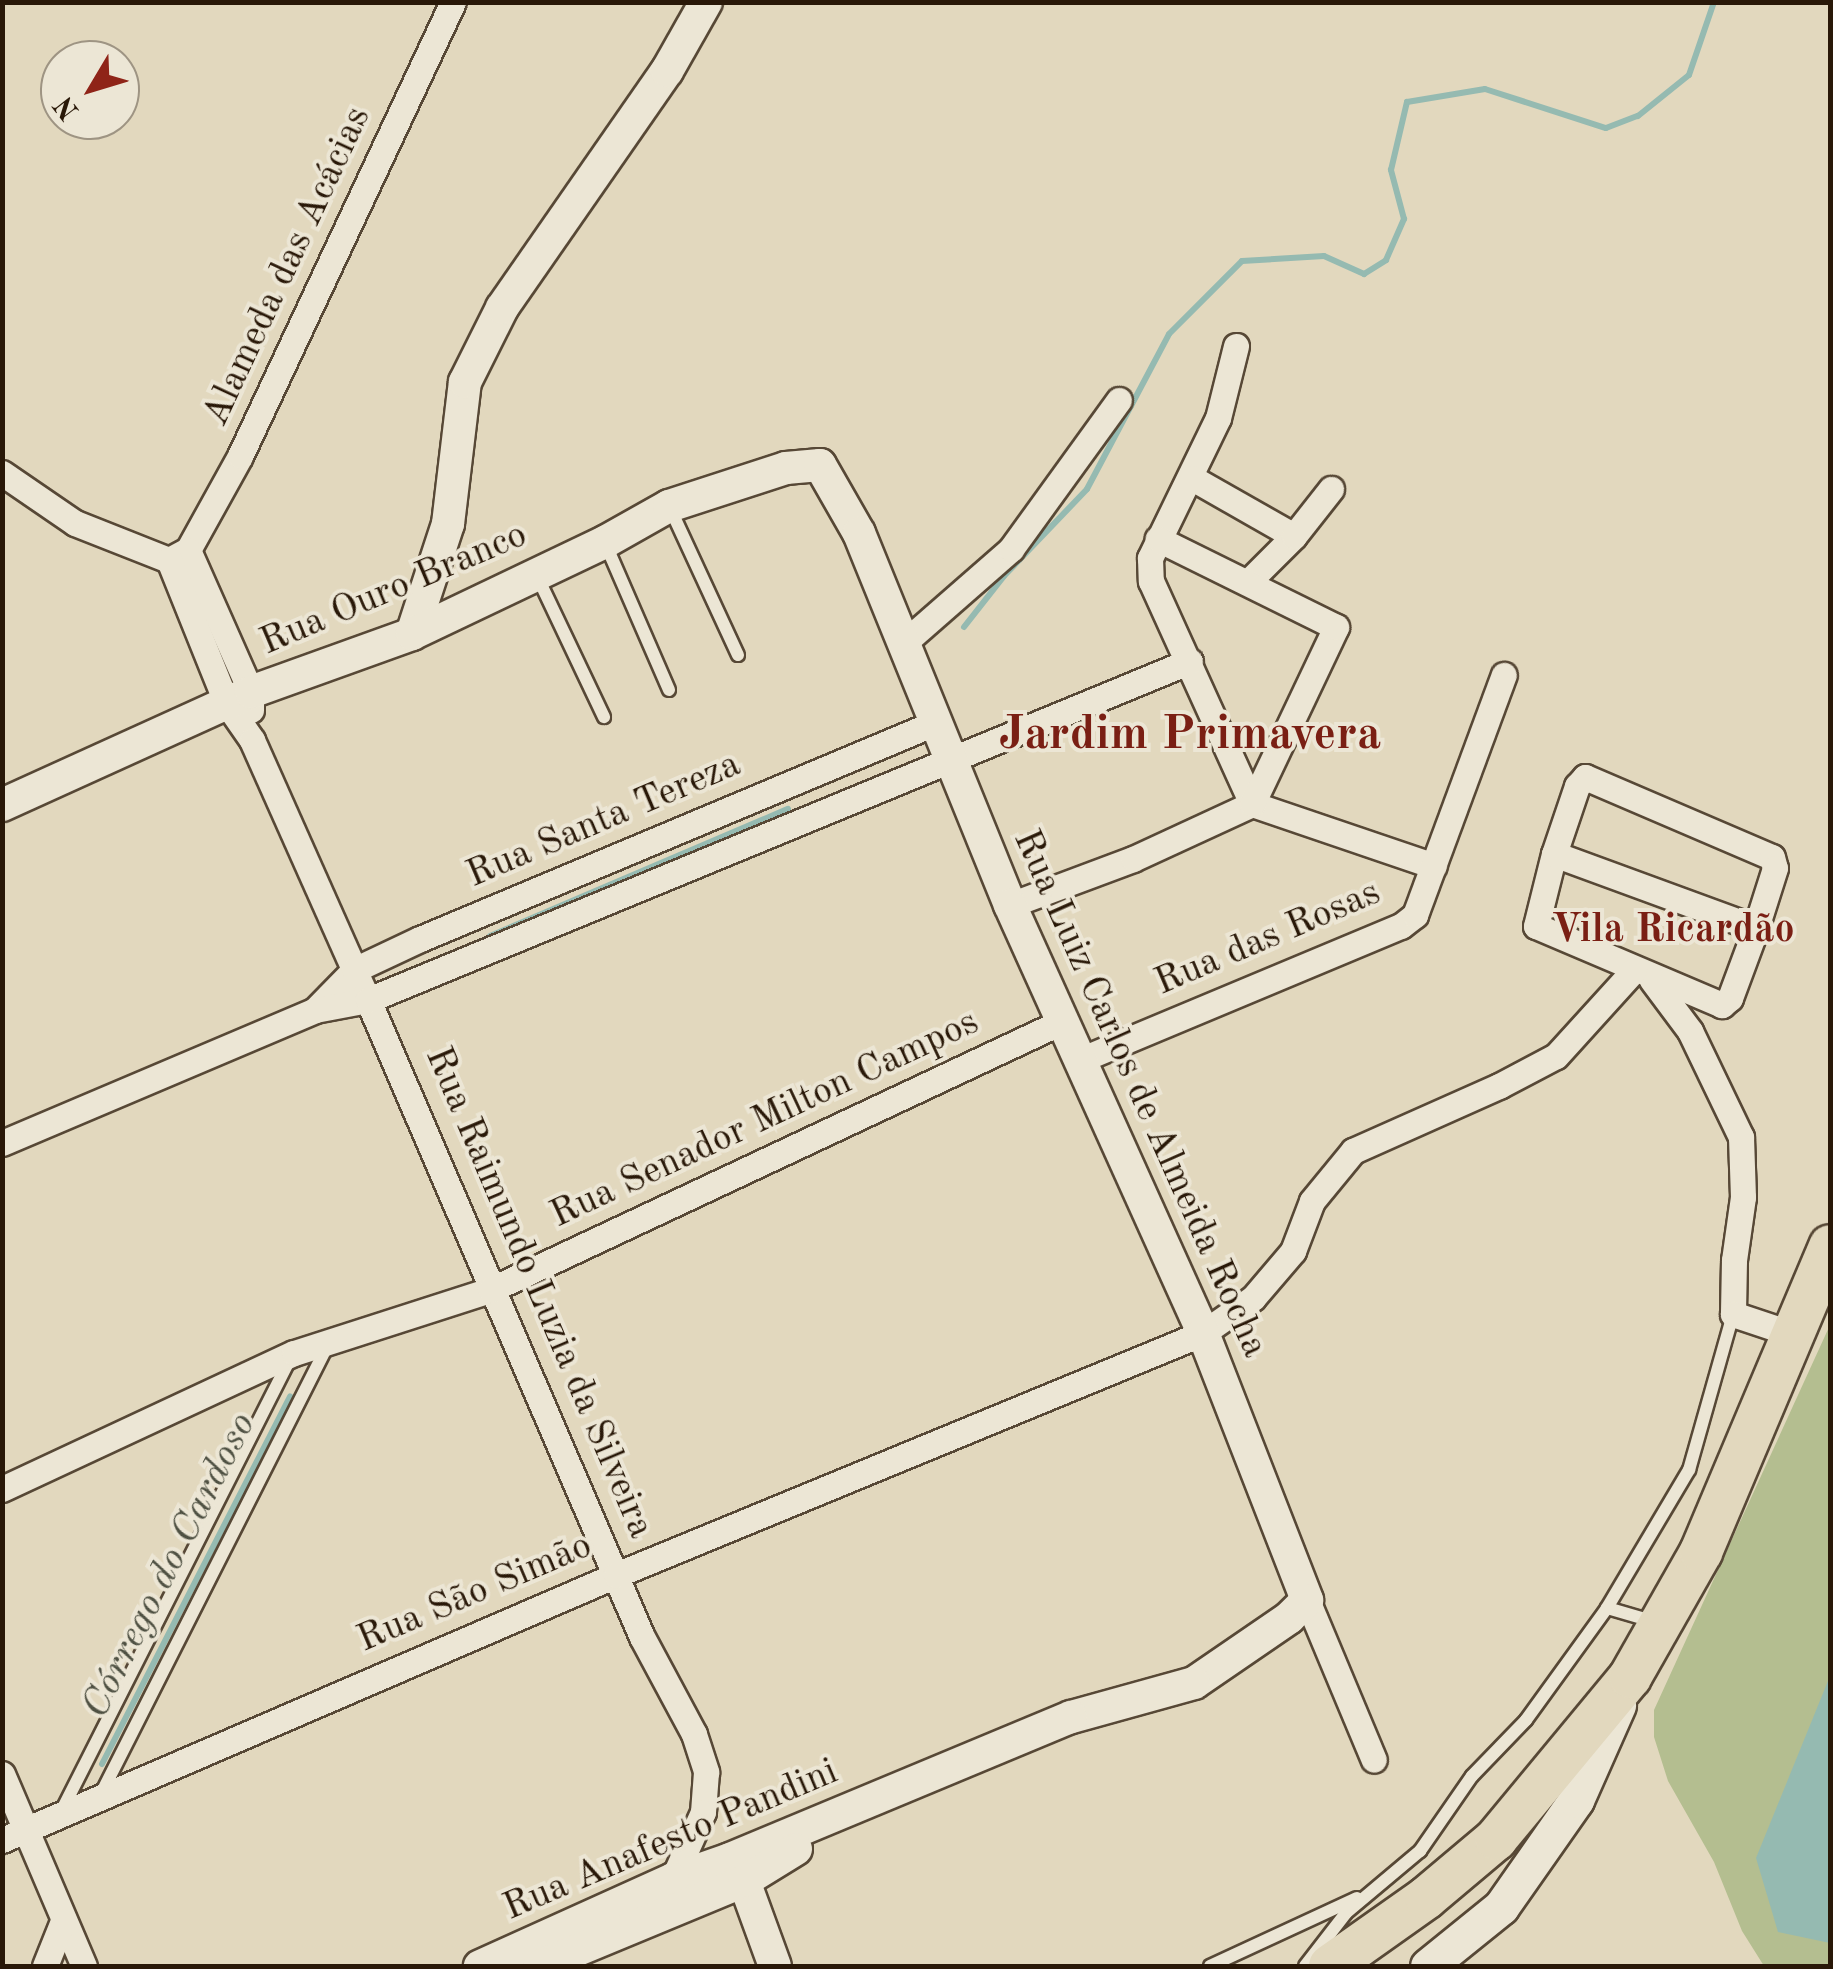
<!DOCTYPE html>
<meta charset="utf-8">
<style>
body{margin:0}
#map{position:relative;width:1833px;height:1969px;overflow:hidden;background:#e2d8be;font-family:"Old Standard TT",serif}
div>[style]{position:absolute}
.green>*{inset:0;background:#b4be90}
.water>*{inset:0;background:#95bab1}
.stream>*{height:6px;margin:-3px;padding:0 3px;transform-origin:3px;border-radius:3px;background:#95bab1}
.roads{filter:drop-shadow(2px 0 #574836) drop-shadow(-2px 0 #574836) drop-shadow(0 2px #574836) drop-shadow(0 -2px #574836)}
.service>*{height:12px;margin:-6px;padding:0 6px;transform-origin:6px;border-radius:6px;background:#ece6d5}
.minor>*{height:25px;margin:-12.5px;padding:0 12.5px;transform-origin:12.5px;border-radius:12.5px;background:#ece6d5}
.tertiary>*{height:32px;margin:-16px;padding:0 16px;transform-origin:16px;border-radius:16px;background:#ece6d5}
.secondary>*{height:35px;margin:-17.5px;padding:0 17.5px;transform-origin:17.5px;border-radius:17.5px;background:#ece6d5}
.trunk>*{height:42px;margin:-21px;padding:0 21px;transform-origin:21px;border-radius:21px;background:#e2d8be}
span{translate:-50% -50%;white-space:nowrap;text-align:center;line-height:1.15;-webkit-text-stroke:8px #ece6d5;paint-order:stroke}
.street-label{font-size:38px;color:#291808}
.neighbourhood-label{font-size:40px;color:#7a1f14;font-weight:700}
.water-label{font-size:40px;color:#4f5143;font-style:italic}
.district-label{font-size:48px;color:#7a1f14;font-weight:700}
.frame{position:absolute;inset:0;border:5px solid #291808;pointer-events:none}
.north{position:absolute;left:40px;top:40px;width:100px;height:100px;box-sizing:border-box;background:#ece6d5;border:2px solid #9e9483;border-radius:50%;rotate:232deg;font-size:28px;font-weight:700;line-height:40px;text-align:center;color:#291808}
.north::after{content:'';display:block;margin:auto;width:35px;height:45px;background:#8f2418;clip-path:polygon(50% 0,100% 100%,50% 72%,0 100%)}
</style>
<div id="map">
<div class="green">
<div style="clip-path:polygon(1830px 1325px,1830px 1966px,1764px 1966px,1742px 1931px,1714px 1862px,1668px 1781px,1654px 1737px,1654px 1710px)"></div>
</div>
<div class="water">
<div style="clip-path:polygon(1830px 1676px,1830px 1943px,1778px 1932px,1756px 1858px)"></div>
</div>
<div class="stream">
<div style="left:964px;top:627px;width:65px;rotate:-51.9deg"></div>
<div style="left:1004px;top:576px;width:120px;rotate:-46.3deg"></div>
<div style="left:1087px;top:489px;width:175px;rotate:-62.1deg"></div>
<div style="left:1169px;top:334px;width:103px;rotate:-45deg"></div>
<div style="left:1242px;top:261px;width:82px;rotate:-3.5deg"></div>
<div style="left:1324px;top:256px;width:44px;rotate:24.2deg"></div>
<div style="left:1364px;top:274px;width:26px;rotate:-32deg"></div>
<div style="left:1386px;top:260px;width:45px;rotate:-66.3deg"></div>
<div style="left:1404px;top:219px;width:51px;rotate:-104.9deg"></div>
<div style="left:1391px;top:170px;width:70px;rotate:-76.8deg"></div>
<div style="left:1407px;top:102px;width:79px;rotate:-9.5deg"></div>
<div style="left:1485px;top:89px;width:127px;rotate:17.9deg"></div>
<div style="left:1606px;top:128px;width:34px;rotate:-21deg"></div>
<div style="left:1638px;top:116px;width:65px;rotate:-38.8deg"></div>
<div style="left:1689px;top:75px;width:77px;rotate:-71.1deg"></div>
<div style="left:490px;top:936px;width:324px;rotate:-23.1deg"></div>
<div style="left:102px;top:1764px;width:413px;rotate:-62.9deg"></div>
</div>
<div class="roads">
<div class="service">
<div style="left:670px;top:508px;width:162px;rotate:65.2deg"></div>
<div style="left:606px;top:545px;width:158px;rotate:66.5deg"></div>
<div style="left:538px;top:578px;width:154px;rotate:64.6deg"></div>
<div style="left:1607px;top:1608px;width:47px;rotate:16.1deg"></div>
<div style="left:102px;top:1792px;width:500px;rotate:-63.2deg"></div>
<div style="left:62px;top:1810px;width:505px;rotate:-63.18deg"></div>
<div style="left:1210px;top:1966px;width:162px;rotate:-24.8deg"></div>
<div style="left:1305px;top:1966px;width:67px;rotate:-52.3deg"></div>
<div style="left:1346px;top:1913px;width:97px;rotate:-40deg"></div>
<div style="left:1420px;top:1851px;width:91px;rotate:-55.3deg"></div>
<div style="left:1472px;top:1776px;width:78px;rotate:-46deg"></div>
<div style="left:1526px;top:1720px;width:138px;rotate:-54.1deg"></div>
<div style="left:1607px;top:1608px;width:161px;rotate:-59.3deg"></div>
<div style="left:1689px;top:1470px;width:162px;rotate:-74.2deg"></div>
</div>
<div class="minor">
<div style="left:1236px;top:346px;width:74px;rotate:104deg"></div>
<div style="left:1218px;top:418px;width:156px;rotate:115.9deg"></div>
<div style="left:1150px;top:558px;width:23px;rotate:88deg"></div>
<div style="left:1151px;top:581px;width:245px;rotate:65.6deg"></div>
<div style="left:1252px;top:804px;width:192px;rotate:18.8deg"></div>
<div style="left:2px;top:473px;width:88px;rotate:34.4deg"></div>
<div style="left:75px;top:523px;width:101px;rotate:21.5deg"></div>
<div style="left:169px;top:560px;width:21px;rotate:-28deg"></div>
<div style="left:188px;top:550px;width:107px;rotate:-61deg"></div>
<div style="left:240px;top:456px;width:501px;rotate:-64.87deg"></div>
<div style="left:1192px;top:478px;width:117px;rotate:29.6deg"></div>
<div style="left:188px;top:550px;width:155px;rotate:66.1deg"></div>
<div style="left:251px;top:692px;width:18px;rotate:90deg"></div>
<div style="left:169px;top:560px;width:155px;rotate:68.1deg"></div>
<div style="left:227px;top:704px;width:44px;rotate:55.2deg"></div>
<div style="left:252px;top:740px;width:285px;rotate:66deg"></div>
<div style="left:368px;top:1000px;width:693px;rotate:66.73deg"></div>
<div style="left:642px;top:1637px;width:110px;rotate:61.8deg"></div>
<div style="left:694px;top:1734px;width:40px;rotate:72deg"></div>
<div style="left:706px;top:1772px;width:40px;rotate:94.3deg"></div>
<div style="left:703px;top:1812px;width:73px;rotate:114.1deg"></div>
<div style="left:1248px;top:582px;width:65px;rotate:-45deg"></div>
<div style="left:1294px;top:536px;width:60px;rotate:-51.8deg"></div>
<div style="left:906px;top:641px;width:140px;rotate:-41.2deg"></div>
<div style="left:1011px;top:549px;width:184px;rotate:-54.1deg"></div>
<div style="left:1585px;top:777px;width:203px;rotate:23.2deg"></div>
<div style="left:1772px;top:857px;width:11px;rotate:75deg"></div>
<div style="left:1775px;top:868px;width:63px;rotate:107.6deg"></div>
<div style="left:1756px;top:928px;width:75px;rotate:110.4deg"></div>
<div style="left:1730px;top:998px;width:11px;rotate:139deg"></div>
<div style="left:1722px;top:1005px;width:202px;rotate:-157deg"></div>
<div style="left:1536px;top:926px;width:74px;rotate:-76deg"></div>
<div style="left:1554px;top:854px;width:72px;rotate:-71.3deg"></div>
<div style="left:1577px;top:786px;width:12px;rotate:-48deg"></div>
<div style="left:1554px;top:854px;width:215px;rotate:20.1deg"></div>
<div style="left:1010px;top:905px;width:131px;rotate:-20.5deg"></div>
<div style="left:1133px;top:859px;width:131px;rotate:-24.8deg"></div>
<div style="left:1252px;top:804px;width:196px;rotate:-64.6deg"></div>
<div style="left:1336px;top:627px;width:199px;rotate:-153.7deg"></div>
<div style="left:1652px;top:980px;width:64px;rotate:53.3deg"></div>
<div style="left:1690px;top:1031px;width:118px;rotate:64.3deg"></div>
<div style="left:1741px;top:1137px;width:60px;rotate:88.1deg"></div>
<div style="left:1743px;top:1197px;width:64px;rotate:98.1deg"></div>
<div style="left:1734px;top:1260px;width:54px;rotate:91.1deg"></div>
<div style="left:1733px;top:1314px;width:66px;rotate:18.4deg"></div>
<div style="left:315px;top:1010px;width:56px;rotate:-45.7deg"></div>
<div style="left:354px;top:970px;width:73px;rotate:-25.2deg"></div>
<div style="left:420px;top:939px;width:561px;rotate:-22.77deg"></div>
<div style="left:1080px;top:1060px;width:348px;rotate:-22.7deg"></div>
<div style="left:1401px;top:926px;width:18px;rotate:-38deg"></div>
<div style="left:1415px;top:915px;width:256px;rotate:-69.7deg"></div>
<div style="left:2px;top:1143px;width:340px;rotate:-23deg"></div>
<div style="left:315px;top:1010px;width:54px;rotate:-10.7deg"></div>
<div style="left:368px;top:1000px;width:889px;rotate:-22.41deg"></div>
<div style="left:2px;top:1489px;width:322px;rotate:-25deg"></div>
<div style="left:294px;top:1353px;width:206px;rotate:-17.8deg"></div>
<div style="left:490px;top:1290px;width:631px;rotate:-25.14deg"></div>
<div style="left:1307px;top:1600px;width:173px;rotate:67.3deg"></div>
<div style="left:2px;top:1774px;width:209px;rotate:66.9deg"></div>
<div style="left:2px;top:1840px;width:669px;rotate:-23.34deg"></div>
<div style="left:616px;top:1575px;width:635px;rotate:-22.4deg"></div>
<div style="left:1203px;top:1333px;width:61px;rotate:-35deg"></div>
<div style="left:1253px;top:1298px;width:62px;rotate:-49.6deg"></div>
<div style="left:1293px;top:1251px;width:53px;rotate:-69.2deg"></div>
<div style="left:1312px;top:1201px;width:65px;rotate:-50.6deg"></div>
<div style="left:1353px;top:1151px;width:160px;rotate:-24deg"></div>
<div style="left:1499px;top:1086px;width:64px;rotate:-27.8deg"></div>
<div style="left:1556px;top:1056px;width:116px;rotate:-47.8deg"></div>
<div style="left:45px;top:1966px;width:48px;rotate:-68.2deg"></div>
</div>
<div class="tertiary">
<div style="left:412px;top:634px;width:116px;rotate:-71.9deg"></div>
<div style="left:448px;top:524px;width:143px;rotate:-83.2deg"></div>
<div style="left:465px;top:382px;width:83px;rotate:-63.4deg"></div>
<div style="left:502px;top:308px;width:289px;rotate:-55.2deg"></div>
<div style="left:667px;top:71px;width:79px;rotate:-60.5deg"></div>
<div style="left:2px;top:805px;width:273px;rotate:-24.4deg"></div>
<div style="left:251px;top:692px;width:171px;rotate:-19.8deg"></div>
<div style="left:412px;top:634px;width:214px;rotate:-25.5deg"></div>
<div style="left:605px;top:542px;width:73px;rotate:-29.4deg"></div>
<div style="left:669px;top:506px;width:123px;rotate:-18deg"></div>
<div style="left:786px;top:468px;width:34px;rotate:-5deg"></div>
<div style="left:820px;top:465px;width:78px;rotate:60.2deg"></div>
<div style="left:859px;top:533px;width:401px;rotate:67.9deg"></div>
<div style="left:1010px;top:905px;width:470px;rotate:65.7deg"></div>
<div style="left:1203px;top:1333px;width:287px;rotate:68.7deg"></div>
<div style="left:1307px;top:1600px;width:25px;rotate:135deg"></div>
<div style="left:1289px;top:1618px;width:115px;rotate:145.6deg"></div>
<div style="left:1194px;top:1683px;width:128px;rotate:164.5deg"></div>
<div style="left:1071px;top:1717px;width:369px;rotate:157.4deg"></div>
<div style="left:730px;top:1859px;width:60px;rotate:160.7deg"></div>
<div style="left:673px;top:1879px;width:212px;rotate:155.7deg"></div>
<div style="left:744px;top:1881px;width:90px;rotate:70deg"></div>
<div style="left:539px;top:1966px;width:222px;rotate:-22.5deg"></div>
<div style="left:744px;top:1881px;width:61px;rotate:-31.6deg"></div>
</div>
<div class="secondary">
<div style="left:1428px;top:1966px;width:94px;rotate:-38.9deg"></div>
<div style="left:1501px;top:1907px;width:131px;rotate:-55deg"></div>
<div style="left:1576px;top:1800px;width:104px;rotate:-66.1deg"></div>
</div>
<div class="trunk">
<div style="left:1330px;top:1966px;width:118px;rotate:-35.3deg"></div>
<div style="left:1426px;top:1898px;width:92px;rotate:-40.1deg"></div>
<div style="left:1496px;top:1839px;width:210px;rotate:-50.4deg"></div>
<div style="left:1630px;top:1677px;width:144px;rotate:-60.4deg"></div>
<div style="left:1701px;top:1552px;width:332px;rotate:-67.1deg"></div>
</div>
</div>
<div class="street-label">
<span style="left:288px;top:267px;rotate:-65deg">Alameda das Acácias</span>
<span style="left:394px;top:590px;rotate:-23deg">Rua Ouro Branco</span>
<span style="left:604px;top:821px;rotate:-23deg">Rua Santa Tereza</span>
<span style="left:1268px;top:939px;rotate:-23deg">Rua das Rosas</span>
<span style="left:1139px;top:1094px;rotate:66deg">Rua Luiz Carlos de Almeida Rocha</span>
<span style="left:765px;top:1120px;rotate:-25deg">Rua Senador Milton Campos</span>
<span style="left:538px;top:1293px;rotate:67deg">Rua Raimundo Luzia da Silveira</span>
<span style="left:475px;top:1594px;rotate:-23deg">Rua São Simão</span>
<span style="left:671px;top:1841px;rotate:-23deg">Rua Anafesto Pandini</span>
</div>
<div class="neighbourhood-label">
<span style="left:1673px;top:931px">Vila Ricardão</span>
</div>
<div class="water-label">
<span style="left:170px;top:1566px;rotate:-63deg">Córrego do Cardoso</span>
</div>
<div class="district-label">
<span style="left:1190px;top:736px">Jardim Primavera</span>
</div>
<div class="frame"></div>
<div class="north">N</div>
</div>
